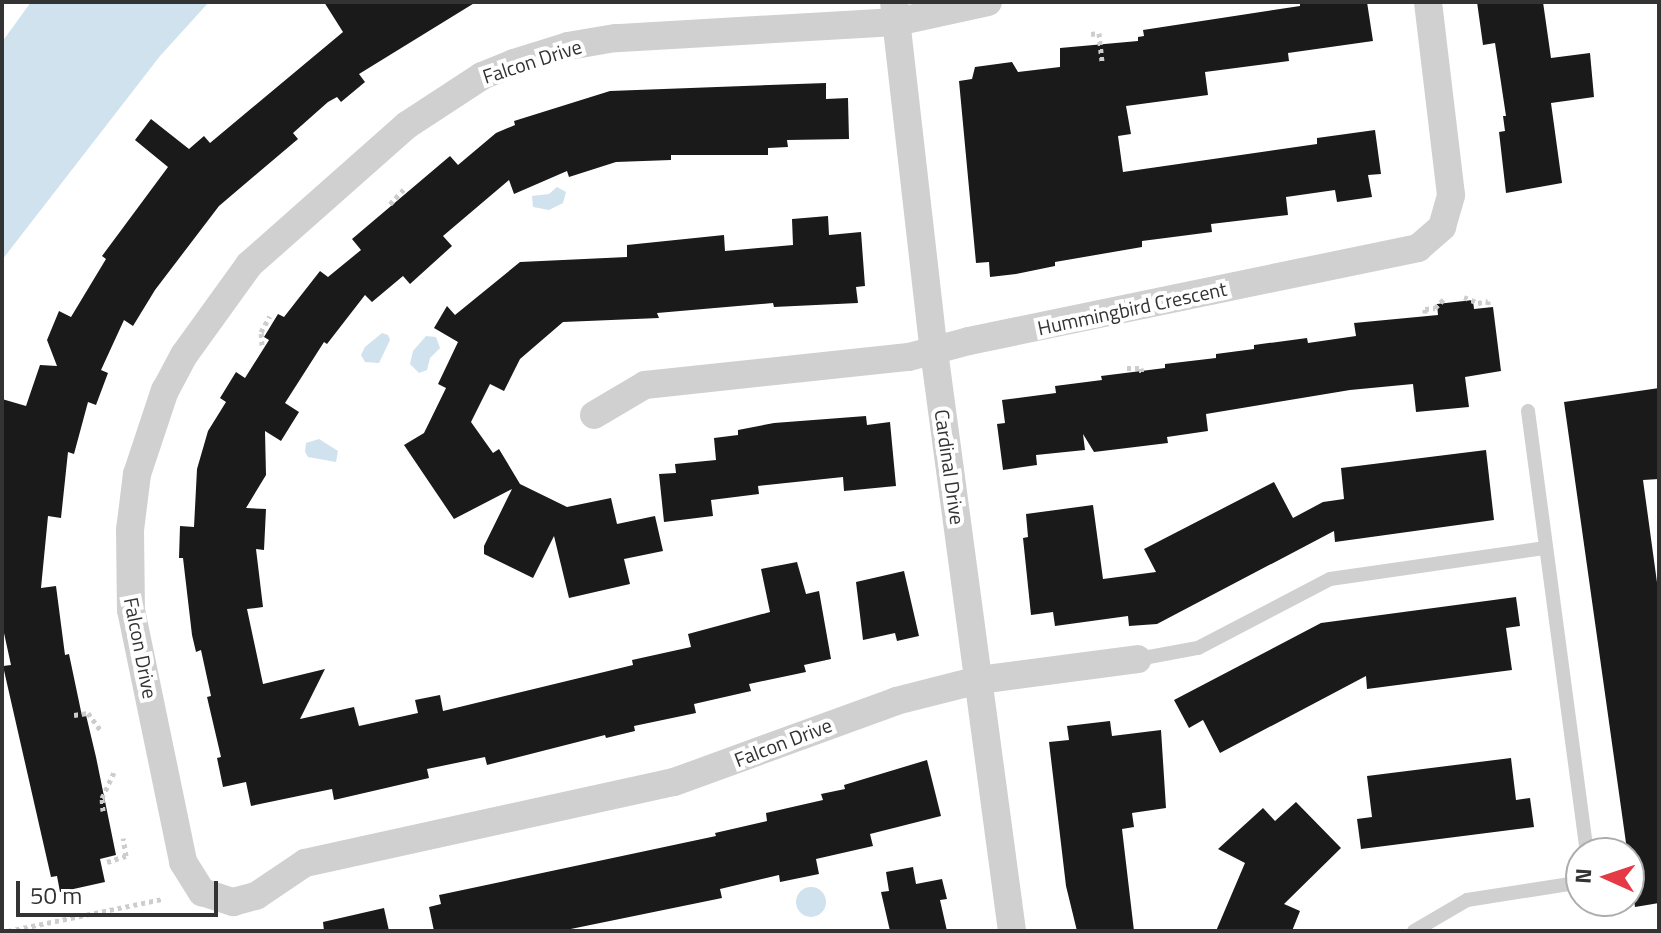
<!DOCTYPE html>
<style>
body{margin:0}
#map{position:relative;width:1661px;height:933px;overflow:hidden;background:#fff;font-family:"Titillium Web",sans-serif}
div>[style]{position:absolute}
.water>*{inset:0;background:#cfe2ee}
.round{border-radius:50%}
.building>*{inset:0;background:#1a1a1a}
.path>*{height:5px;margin-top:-2.5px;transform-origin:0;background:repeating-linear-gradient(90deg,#cdcdcd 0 4px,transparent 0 8px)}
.service>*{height:14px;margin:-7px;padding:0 7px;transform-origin:7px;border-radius:7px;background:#d0d0d0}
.minor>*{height:28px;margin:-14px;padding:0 14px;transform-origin:14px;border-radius:14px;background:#d0d0d0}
span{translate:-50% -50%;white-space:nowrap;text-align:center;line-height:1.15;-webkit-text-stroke:8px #fff;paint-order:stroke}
.street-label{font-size:20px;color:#333}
.frame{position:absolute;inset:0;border:4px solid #333;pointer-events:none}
.north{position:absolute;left:1565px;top:837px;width:80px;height:80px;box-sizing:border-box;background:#fff;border:2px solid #adadad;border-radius:50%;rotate:273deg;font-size:22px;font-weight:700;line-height:32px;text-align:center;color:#333}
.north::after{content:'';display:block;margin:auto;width:28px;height:36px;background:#e63946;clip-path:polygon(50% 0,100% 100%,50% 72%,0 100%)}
.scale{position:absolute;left:16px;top:881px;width:202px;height:36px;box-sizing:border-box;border:4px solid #333;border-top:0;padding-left:10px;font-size:24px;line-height:28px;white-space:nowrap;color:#333;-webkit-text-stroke:6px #fff;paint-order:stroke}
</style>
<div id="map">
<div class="water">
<div style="clip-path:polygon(31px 2px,209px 2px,160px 56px,2px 260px,2px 42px)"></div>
<div style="clip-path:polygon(557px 187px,566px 192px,563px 203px,549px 210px,533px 207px,532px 196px,549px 194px)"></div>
<div style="clip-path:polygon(382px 333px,388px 335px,390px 340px,379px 363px,365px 362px,361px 355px,365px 347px)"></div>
<div style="clip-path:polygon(426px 336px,436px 337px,440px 348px,430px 358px,427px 370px,419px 373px,410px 364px,413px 351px)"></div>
<div style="clip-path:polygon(319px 439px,338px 451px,336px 462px,308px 457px,305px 452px,306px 443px)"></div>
<div class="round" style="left:796px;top:887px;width:30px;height:30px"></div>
</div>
<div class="building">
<div style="clip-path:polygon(324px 2px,476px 2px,359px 74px,365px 82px,341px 102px,337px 97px,328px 102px,293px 133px,298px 139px,219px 206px,155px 290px,133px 326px,124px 320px,101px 370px,108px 373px,96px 405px,88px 402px,74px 454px,68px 452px,61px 518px,48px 516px,41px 588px,56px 586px,65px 655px,69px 654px,82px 716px,86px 715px,96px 757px,116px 855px,100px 859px,105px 882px,60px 892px,57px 876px,51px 877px,3px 666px,11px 665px,2px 624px,2px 399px,26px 406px,40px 365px,57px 366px,47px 340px,59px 311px,71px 317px,106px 259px,102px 256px,168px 167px,135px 140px,151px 119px,189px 149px,204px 136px,210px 143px,343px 32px)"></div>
<div style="clip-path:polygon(1300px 2px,1367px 2px,1373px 41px,1288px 53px,1289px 61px,1205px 72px,1208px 95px,1126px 106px,1131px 134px,1118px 136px,1123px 172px,1317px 144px,1317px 138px,1375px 130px,1381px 174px,1368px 175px,1372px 197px,1337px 202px,1335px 190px,1286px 197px,1288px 215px,1211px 224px,1212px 232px,1142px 241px,1142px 247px,1055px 262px,1055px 266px,1016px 274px,990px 277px,989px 262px,976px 263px,959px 81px,972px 79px,975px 67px,1012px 62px,1018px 72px,1060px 67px,1060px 48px,1138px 41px,1138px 37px,1144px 36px,1143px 30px,1300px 6px)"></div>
<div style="clip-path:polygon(1477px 2px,1543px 2px,1551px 58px,1590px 53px,1594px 97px,1551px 103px,1562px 183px,1506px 193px,1499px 132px,1505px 131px,1503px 116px,1506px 116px,1495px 43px,1483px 45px)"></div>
<div style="clip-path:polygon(826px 83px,826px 99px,848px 98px,849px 139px,787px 140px,788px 147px,768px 148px,768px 155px,671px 155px,671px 160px,616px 162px,569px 177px,567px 171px,514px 194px,509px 180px,443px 236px,452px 246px,410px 284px,403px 276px,372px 302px,365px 295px,327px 344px,324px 342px,285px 403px,299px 412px,281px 441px,265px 431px,266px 475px,246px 508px,266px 509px,264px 550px,256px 549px,263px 607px,247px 609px,263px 684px,325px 669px,300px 719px,354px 707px,359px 726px,418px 713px,415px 700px,440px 695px,443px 711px,633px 665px,632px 660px,691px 647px,688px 634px,770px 612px,761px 569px,797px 562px,806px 594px,819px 591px,831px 659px,804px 665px,806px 672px,749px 684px,751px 691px,694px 704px,696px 713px,634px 726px,635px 731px,606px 738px,605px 735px,487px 765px,485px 757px,427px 769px,429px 778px,334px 800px,332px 789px,251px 806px,246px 782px,223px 787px,217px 758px,221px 757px,207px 697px,211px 696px,201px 650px,196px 652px,192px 635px,183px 558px,179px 558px,180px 526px,194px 527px,197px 469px,208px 431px,226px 402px,220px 398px,236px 372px,245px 378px,269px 340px,264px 337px,278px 314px,284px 317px,320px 271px,328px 277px,361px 250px,352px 239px,450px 156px,458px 165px,496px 133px,515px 125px,514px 121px,610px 91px)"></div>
<div style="clip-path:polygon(828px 216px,829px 235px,861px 232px,865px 286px,856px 287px,858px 303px,774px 307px,773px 303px,657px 313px,659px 318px,563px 322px,520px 359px,504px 391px,490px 384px,471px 422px,493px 453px,499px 449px,520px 484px,567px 507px,611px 498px,617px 524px,655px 516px,663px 551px,624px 559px,630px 584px,569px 598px,554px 536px,533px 578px,484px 554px,484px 546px,512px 489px,454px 519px,404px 445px,424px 433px,446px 388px,438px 384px,458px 342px,434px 328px,447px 306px,455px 315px,520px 262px,627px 257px,627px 245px,724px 235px,725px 251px,793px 245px,792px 219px)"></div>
<div style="clip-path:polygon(1473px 300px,1474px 309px,1493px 307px,1501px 371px,1465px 377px,1469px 407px,1416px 412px,1413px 384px,1350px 390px,1206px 414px,1208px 431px,1167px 437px,1168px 443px,1094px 452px,1083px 434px,1085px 450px,1036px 455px,1037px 465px,1003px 470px,997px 424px,1005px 423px,1002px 400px,1056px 393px,1055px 386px,1102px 380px,1101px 376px,1165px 368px,1165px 364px,1216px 358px,1216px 354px,1254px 349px,1254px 345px,1307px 338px,1308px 343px,1356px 336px,1354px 323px,1438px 315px,1437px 304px)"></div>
<div style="clip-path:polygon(1659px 388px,1659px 479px,1643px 480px,1659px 597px,1659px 903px,1635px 907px,1564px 402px)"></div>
<div style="clip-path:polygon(866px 416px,867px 425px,890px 422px,896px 486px,844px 491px,843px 477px,758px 486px,759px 494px,711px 500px,713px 516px,664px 522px,659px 474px,676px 473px,675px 464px,716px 460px,714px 438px,738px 435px,738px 430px,774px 423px)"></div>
<div style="clip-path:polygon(1486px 450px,1494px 520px,1335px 542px,1334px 531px,1157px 624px,1129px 626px,1128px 616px,1055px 626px,1053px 612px,1031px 615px,1023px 538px,1028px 537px,1026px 514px,1093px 505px,1103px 579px,1156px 572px,1144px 549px,1274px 482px,1293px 518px,1323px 502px,1344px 499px,1341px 468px)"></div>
<div style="clip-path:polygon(904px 571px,919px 636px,897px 641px,895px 633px,863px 640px,856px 582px)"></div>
<div style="clip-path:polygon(1516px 597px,1520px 626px,1506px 628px,1512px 670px,1367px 689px,1366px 676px,1220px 753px,1203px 720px,1189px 728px,1174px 700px,1321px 623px)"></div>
<div style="clip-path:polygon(1110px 721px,1112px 736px,1161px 730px,1166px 808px,1132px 813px,1134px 827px,1122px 829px,1134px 931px,1077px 931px,1066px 886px,1049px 742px,1069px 740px,1067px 726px)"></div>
<div style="clip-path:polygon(1511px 758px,1516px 800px,1530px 798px,1534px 827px,1361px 849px,1357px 819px,1372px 817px,1367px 776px)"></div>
<div style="clip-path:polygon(927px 760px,941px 816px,870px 834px,873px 846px,816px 859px,819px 874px,780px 882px,779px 875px,720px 889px,722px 898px,561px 931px,434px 931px,429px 907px,441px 904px,439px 895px,716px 836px,715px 833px,767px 821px,766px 813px,823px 800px,821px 794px,845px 789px,844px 785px)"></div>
<div style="clip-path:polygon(1296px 802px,1341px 848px,1284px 904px,1300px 911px,1292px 931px,1216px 931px,1245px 863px,1218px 849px,1263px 808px,1275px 821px)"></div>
<div style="clip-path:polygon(913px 867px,916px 884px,942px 879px,947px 899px,940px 900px,947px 931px,890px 931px,881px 892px,889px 891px,886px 872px)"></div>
<div style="clip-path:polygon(384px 908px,389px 931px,324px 931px,323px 922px)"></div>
</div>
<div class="path">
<div style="left:1091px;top:34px;width:8px;rotate:-7deg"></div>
<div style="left:1099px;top:33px;width:28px;rotate:84deg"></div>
<div style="left:390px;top:204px;width:22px;rotate:-47deg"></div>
<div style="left:1464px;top:297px;width:15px;rotate:23deg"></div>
<div style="left:1478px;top:303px;width:10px;rotate:-11deg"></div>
<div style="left:1488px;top:301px;width:4px;rotate:90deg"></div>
<div style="left:1425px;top:313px;width:4px;rotate:-90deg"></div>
<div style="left:1425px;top:309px;width:10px;rotate:-6deg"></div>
<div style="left:1435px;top:308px;width:13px;rotate:-45deg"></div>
<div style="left:262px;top:345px;width:13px;rotate:-94deg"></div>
<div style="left:261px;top:332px;width:18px;rotate:-61deg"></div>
<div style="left:1127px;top:368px;width:14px"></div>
<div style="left:1141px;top:368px;width:7px;rotate:82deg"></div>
<div style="left:74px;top:715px;width:14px;rotate:-8deg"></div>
<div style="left:88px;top:713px;width:22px;rotate:54deg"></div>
<div style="left:103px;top:811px;width:13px;rotate:-94deg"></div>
<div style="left:102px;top:798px;width:29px;rotate:-65deg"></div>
<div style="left:107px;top:862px;width:20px;rotate:-18deg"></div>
<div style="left:126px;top:856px;width:18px;rotate:-99deg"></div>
<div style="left:8px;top:931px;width:157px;rotate:-11.7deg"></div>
</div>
<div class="service">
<div style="left:1528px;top:411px;width:446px;rotate:82.4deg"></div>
<div style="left:1138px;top:659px;width:61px;rotate:-10.4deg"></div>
<div style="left:1198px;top:648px;width:149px;rotate:-27.6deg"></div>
<div style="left:1330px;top:579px;width:218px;rotate:-8.2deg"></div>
<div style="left:1414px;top:931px;width:61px;rotate:-30.3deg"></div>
<div style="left:1467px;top:900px;width:103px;rotate:-8.9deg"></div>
<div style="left:1569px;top:884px;width:13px;rotate:-27deg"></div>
</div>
<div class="minor">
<div style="left:894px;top:2px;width:351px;rotate:83.5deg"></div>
<div style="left:934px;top:351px;width:585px;rotate:82.34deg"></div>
<div style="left:988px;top:2px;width:94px;rotate:167.7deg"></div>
<div style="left:896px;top:22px;width:281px;rotate:176.7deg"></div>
<div style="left:615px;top:38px;width:48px;rotate:170.3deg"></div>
<div style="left:568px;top:46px;width:57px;rotate:162.5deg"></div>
<div style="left:514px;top:63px;width:35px;rotate:158deg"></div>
<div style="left:482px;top:76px;width:90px;rotate:146.8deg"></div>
<div style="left:407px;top:125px;width:211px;rotate:138.5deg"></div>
<div style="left:249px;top:265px;width:111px;rotate:125.8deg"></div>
<div style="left:184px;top:355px;width:40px;rotate:118deg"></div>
<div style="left:165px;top:390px;width:89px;rotate:108.4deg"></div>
<div style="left:137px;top:474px;width:56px;rotate:97.1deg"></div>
<div style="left:130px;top:530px;width:80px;rotate:89.3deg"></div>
<div style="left:131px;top:610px;width:257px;rotate:78.3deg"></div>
<div style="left:183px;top:862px;width:36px;rotate:58deg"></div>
<div style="left:202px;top:892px;width:33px;rotate:18deg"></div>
<div style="left:233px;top:902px;width:24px;rotate:-15deg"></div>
<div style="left:256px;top:896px;width:59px;rotate:-34deg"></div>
<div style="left:305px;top:863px;width:378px;rotate:-12.4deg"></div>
<div style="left:674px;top:782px;width:236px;rotate:-20deg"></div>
<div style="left:896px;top:701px;width:86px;rotate:-14.2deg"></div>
<div style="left:979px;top:680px;width:160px;rotate:-7.5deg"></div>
<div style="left:594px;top:415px;width:59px;rotate:-30.5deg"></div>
<div style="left:645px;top:385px;width:265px;rotate:-6.1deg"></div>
<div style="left:909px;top:357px;width:62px;rotate:-14.9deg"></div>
<div style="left:969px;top:341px;width:459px;rotate:-11.7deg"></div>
<div style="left:1418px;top:248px;width:32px;rotate:-41deg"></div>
<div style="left:1442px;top:227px;width:33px;rotate:-74deg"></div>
<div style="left:1451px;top:195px;width:194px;rotate:-96.8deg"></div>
</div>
<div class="street-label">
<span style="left:532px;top:61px;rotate:-18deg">Falcon Drive</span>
<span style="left:1132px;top:308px;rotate:-12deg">Hummingbird Crescent</span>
<span style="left:950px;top:467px;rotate:82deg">Cardinal Drive</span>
<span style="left:141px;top:648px;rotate:79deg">Falcon Drive</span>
<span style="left:783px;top:742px;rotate:-21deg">Falcon Drive</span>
</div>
<div class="frame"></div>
<div class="north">N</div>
<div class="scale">50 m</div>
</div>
